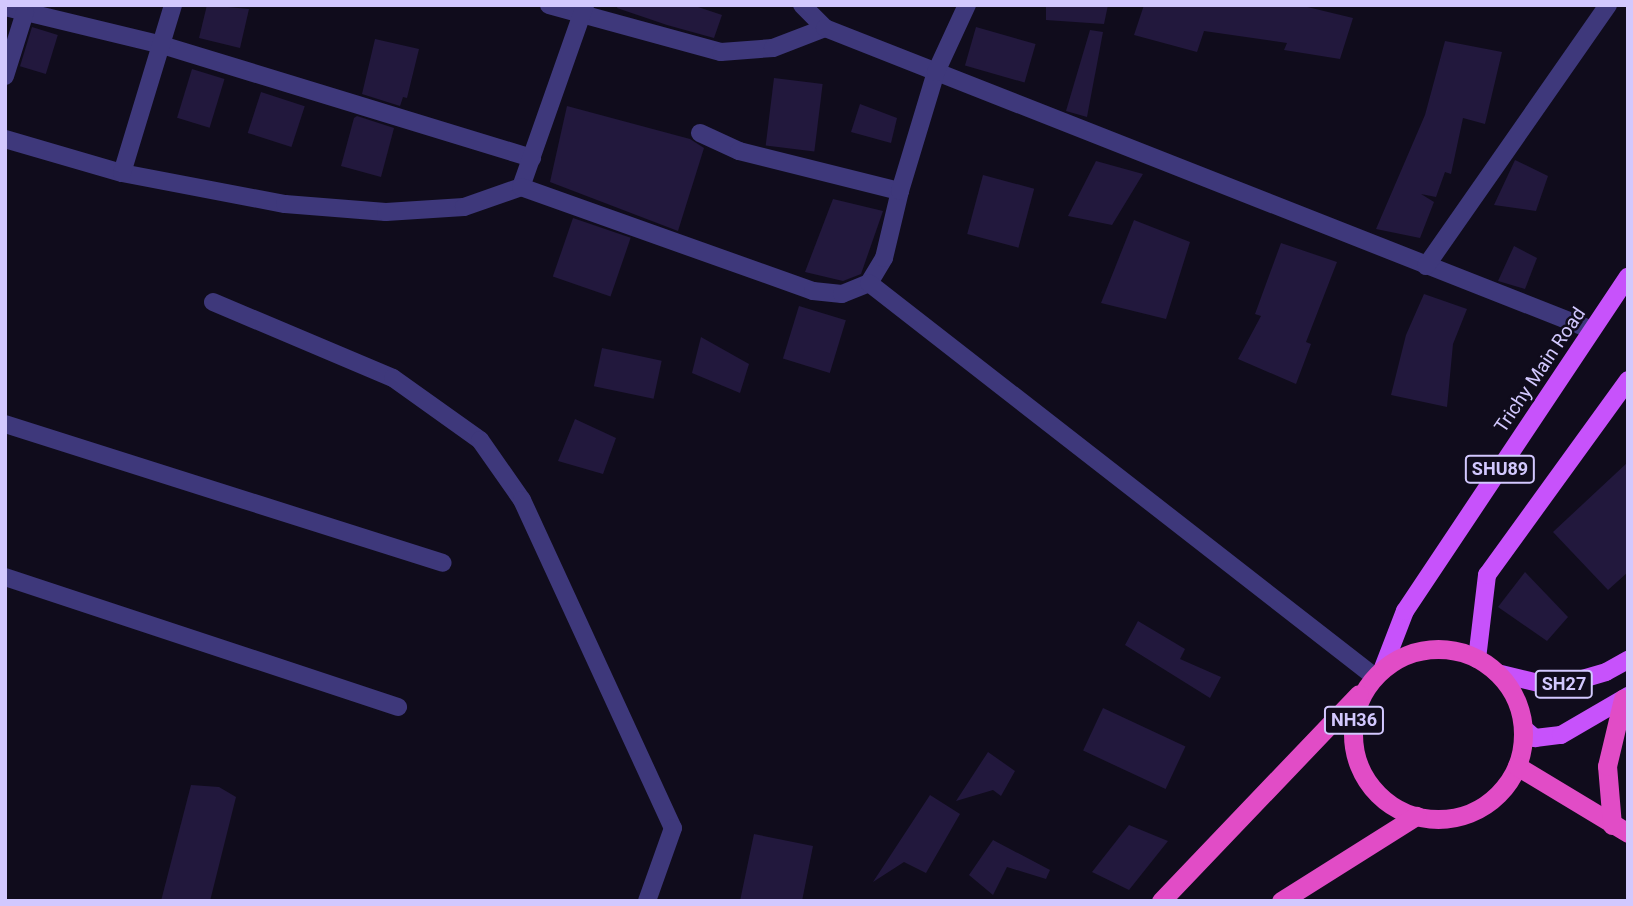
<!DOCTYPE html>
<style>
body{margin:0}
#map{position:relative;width:1633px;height:906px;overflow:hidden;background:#100c1c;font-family:Roboto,sans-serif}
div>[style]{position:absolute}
.building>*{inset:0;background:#22183d;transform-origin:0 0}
.minor>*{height:18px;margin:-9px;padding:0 9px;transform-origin:9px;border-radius:9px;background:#3e387b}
.primary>*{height:18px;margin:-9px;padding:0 9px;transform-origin:9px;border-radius:9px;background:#c752fb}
.trunk>*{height:19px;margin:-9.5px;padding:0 9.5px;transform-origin:9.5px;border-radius:9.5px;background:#e14cc6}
.trunk>.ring{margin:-9.5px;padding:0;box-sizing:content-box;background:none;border:19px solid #e14cc6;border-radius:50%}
span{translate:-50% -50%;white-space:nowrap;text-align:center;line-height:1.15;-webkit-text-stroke:5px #100c1c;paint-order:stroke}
.shield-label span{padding:2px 5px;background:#100c1c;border:2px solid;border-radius:5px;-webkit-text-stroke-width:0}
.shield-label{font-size:18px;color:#d2c8fe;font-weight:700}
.street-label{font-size:19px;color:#d2c8fe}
.frame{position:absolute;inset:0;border:7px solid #d2c8fe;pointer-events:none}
</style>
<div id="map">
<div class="building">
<div style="clip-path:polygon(207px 5px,249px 9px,240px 48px,199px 38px)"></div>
<div style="clip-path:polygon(618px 5px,692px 5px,722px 15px,714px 38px,667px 25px,617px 8px)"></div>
<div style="clip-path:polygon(1046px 5px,1108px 5px,1104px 24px,1046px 20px)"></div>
<div style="clip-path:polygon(1144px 5px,1299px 5px,1353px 18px,1340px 59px,1284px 50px,1287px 43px,1204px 31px,1197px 52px,1134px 35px)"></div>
<div style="left:32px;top:27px;width:27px;height:41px;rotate:17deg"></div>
<div style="left:976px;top:27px;width:62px;height:40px;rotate:16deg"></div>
<div style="clip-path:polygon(1090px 30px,1103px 32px,1087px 117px,1066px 111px)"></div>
<div style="clip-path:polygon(375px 39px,419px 49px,407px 98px,403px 97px,400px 106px,362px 94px)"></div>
<div style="clip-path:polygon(1445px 41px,1502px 52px,1485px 124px,1463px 118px,1451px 174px,1445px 172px,1436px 197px,1421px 194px,1434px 202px,1420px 238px,1376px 229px,1425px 115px)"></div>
<div style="left:192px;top:69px;width:34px;height:51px;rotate:17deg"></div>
<div style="left:774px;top:78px;width:49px;height:68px;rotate:7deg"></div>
<div style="left:261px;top:92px;width:46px;height:43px;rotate:18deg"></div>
<div style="clip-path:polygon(860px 104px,897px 118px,891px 143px,851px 132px)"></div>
<div style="clip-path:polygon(567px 106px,690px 139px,704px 148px,678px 231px,550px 182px)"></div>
<div style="clip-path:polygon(357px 116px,394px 128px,381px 177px,341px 166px,354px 118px)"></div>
<div style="clip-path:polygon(1515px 160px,1548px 176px,1536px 211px,1494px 205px)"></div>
<div style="clip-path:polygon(1096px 161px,1143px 174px,1112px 225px,1068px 216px)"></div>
<div style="left:983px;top:175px;width:53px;height:61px;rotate:15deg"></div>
<div style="clip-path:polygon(833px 199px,883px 211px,861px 274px,843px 281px,805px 272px)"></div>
<div style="left:573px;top:218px;width:61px;height:62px;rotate:19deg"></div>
<div style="clip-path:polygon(1134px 220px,1190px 242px,1166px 319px,1101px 303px)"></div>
<div style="clip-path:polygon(1281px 243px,1337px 262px,1306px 342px,1311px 344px,1296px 384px,1238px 359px,1261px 316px,1255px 314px)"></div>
<div style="clip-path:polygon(1514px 246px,1537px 258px,1525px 289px,1498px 281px)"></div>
<div style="clip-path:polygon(1424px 294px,1467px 309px,1453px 344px,1447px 407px,1391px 395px,1406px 335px)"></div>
<div style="left:799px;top:306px;width:49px;height:55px;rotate:17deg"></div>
<div style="clip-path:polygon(701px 337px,749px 364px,740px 393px,692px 373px)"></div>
<div style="left:602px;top:348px;width:61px;height:39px;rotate:12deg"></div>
<div style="clip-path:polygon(575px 419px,616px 438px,603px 474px,558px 461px)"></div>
<div style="clip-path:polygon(1628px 462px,1628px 572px,1608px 590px,1553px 532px)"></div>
<div style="clip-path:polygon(1525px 572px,1568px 617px,1547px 641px,1498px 607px)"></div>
<div style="clip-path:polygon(1138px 621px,1185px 649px,1180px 659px,1221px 677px,1210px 698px,1125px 645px)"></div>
<div style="left:1103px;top:708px;width:91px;height:47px;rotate:25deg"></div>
<div style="clip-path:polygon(988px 752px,1015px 771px,1001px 796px,993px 790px,956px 801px)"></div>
<div style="clip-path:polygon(191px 785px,219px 787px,236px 797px,210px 901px,161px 901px)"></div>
<div style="clip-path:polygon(930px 795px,960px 814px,926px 873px,904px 862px,873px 882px)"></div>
<div style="clip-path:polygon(1129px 825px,1168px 841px,1129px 890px,1092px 872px)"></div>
<div style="clip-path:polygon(754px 834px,813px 846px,802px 901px,740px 901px)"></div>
<div style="clip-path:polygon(993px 840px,1050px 870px,1046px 879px,1007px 867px,993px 895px,969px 875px)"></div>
</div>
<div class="minor">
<div style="left:549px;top:5px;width:178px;rotate:15.3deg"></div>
<div style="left:721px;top:52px;width:52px;rotate:-4.4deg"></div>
<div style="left:773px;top:48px;width:56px;rotate:-21deg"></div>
<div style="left:802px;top:5px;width:33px;rotate:45deg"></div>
<div style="left:825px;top:28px;width:824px;rotate:21.49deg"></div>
<div style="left:5px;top:7px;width:162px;rotate:13.6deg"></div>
<div style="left:162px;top:45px;width:387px;rotate:17deg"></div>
<div style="left:5px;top:76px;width:67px;rotate:-72.6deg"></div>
<div style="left:700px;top:133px;width:43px;rotate:24.8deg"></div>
<div style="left:739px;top:151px;width:166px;rotate:14deg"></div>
<div style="left:5px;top:139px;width:122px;rotate:16.2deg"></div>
<div style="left:122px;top:173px;width:166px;rotate:10.8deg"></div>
<div style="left:285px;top:204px;width:101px;rotate:4.5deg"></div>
<div style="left:386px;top:212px;width:78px;rotate:-3.7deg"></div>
<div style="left:464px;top:207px;width:60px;rotate:-19.3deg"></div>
<div style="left:521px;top:187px;width:193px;rotate:-70.6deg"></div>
<div style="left:122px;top:173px;width:176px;rotate:-73.1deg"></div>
<div style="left:521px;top:187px;width:310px;rotate:19.6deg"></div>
<div style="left:813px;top:291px;width:29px;rotate:6deg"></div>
<div style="left:842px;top:294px;width:29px;rotate:-22deg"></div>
<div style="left:869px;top:283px;width:29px;rotate:-59deg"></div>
<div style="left:884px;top:258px;width:69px;rotate:-76.6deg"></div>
<div style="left:900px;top:191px;width:124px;rotate:-73.2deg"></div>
<div style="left:936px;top:72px;width:74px;rotate:-65.2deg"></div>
<div style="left:1426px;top:266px;width:318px;rotate:-55.1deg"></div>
<div style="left:869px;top:283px;width:641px;rotate:37.91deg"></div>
<div style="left:213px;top:302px;width:195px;rotate:22.9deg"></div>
<div style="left:393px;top:378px;width:107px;rotate:35.5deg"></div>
<div style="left:480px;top:440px;width:73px;rotate:55deg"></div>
<div style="left:522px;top:500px;width:361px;rotate:65.3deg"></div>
<div style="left:673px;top:828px;width:77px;rotate:109.6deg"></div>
<div style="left:5px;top:424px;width:459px;rotate:17.6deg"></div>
<div style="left:5px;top:577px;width:414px;rotate:18.3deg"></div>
</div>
<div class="primary">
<div style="left:1477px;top:659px;width:85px;rotate:-83.2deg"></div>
<div style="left:1487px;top:575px;width:241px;rotate:-54.1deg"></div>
<div style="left:1383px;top:668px;width:61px;rotate:-68.9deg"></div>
<div style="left:1405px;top:611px;width:402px;rotate:-56.3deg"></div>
<div style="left:1497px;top:673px;width:60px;rotate:13.6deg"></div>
<div style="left:1555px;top:687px;width:53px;rotate:-16.4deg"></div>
<div style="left:1606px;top:672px;width:25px;rotate:-29deg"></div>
<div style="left:1523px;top:728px;width:16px;rotate:40deg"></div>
<div style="left:1535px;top:738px;width:26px;rotate:-7deg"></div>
<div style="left:1561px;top:735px;width:78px;rotate:-30.2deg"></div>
</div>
<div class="trunk">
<div class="ring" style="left:1353px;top:649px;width:151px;height:151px"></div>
<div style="left:1517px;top:766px;width:130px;rotate:31.1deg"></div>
<div style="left:1612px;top:825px;width:59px;rotate:-94.8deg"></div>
<div style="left:1607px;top:766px;width:69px;rotate:-76.6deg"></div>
<div style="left:1161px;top:901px;width:286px;rotate:-46.3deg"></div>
<div style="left:1281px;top:901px;width:160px;rotate:-32.2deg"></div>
</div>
<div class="shield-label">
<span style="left:1500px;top:469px">SHU89</span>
<span style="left:1564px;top:684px">SH27</span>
<span style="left:1354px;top:720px">NH36</span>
</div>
<div class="street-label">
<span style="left:1540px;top:370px;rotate:-56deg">Trichy Main Road</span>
</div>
<div class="frame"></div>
</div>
